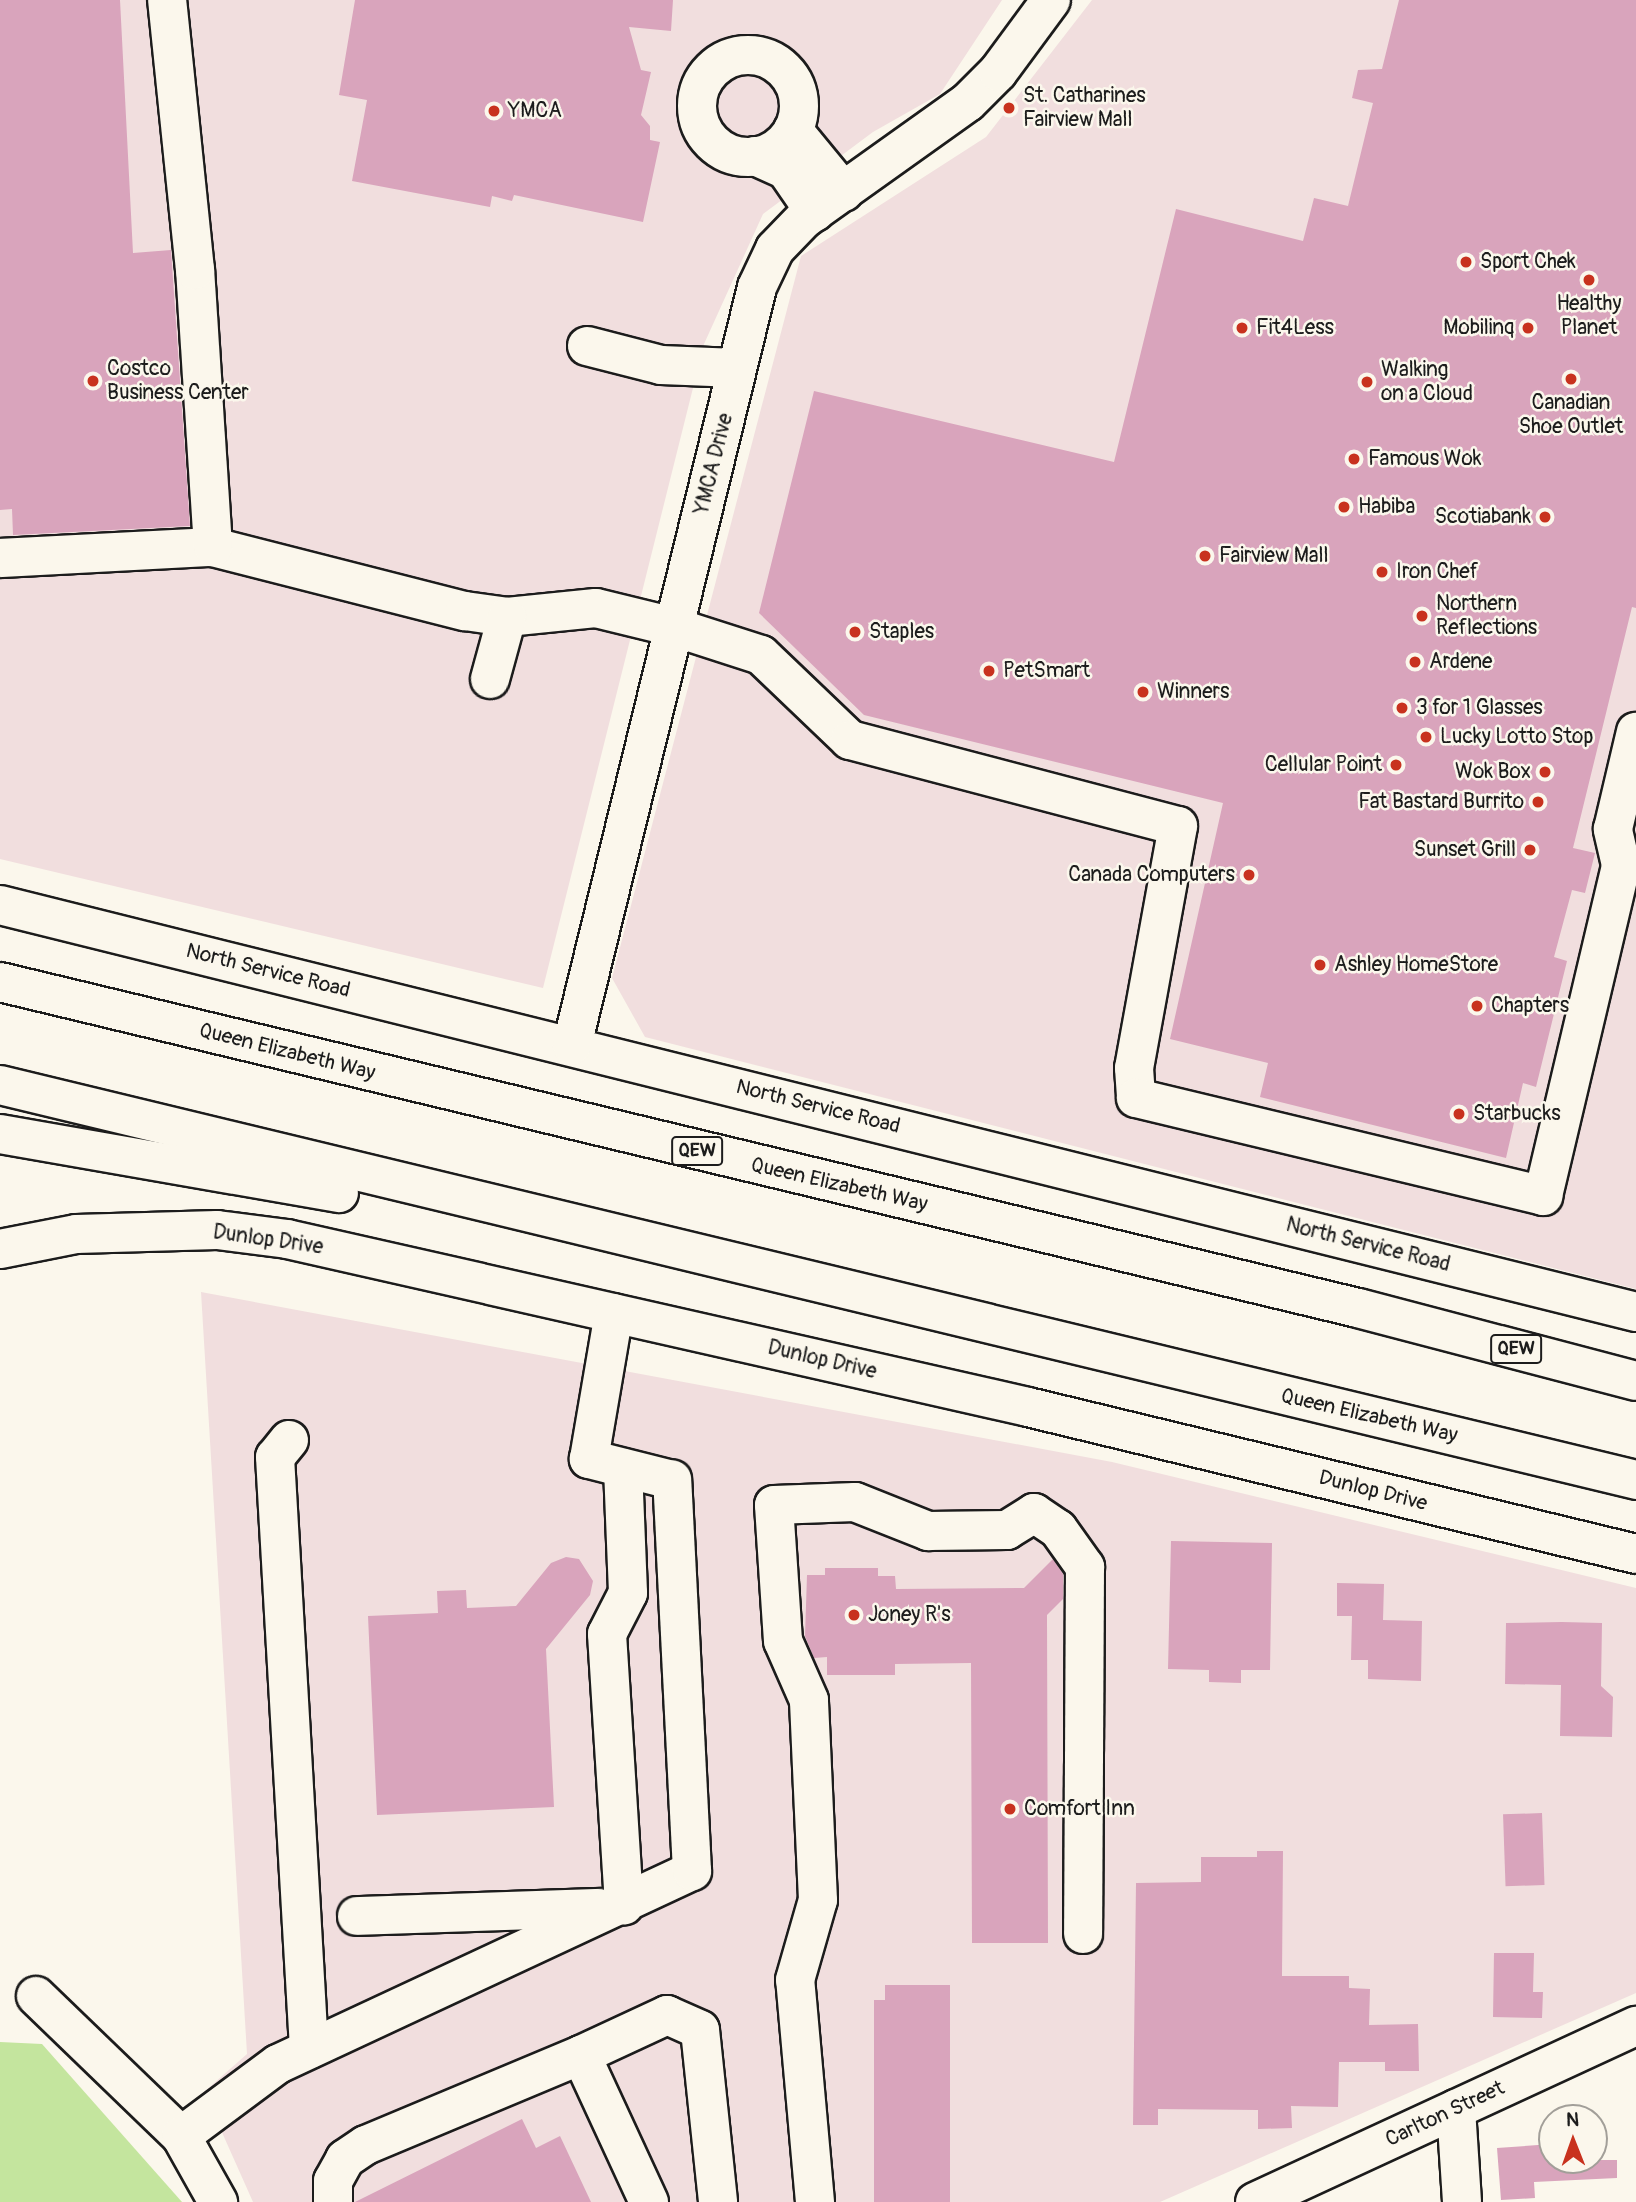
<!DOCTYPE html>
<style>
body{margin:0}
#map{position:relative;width:1636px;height:2202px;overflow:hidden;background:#fbf7ec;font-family:Pangolin,sans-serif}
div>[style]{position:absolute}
.built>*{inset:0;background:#f1dede}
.green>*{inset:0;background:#c4e59e}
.building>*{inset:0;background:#d9a4bc;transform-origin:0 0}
.roads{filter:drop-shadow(2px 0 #1c1c1c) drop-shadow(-2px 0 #1c1c1c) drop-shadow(0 2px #1c1c1c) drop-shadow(0 -2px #1c1c1c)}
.minor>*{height:38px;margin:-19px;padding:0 19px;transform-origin:19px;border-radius:19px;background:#fbf7ec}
.minor>.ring{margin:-19px;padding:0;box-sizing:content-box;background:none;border:38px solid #fbf7ec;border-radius:50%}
.major>*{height:38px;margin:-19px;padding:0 19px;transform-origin:19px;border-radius:19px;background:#fbf7ec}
.highway>*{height:38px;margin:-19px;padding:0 19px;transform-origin:19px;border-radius:19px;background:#fbf7ec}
.dots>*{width:19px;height:19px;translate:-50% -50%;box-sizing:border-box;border:4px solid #fbf7ec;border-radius:50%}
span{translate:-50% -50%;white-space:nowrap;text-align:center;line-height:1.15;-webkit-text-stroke:5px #fbf7ec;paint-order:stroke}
.shield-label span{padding:2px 5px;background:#fbf7ec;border:2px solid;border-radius:5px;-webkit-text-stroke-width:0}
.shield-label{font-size:19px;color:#1c1c1c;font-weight:700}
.poi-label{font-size:21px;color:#1c1c1c}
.left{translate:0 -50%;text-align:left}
.right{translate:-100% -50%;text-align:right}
.street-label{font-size:21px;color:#1c1c1c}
.north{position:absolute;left:1538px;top:2104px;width:70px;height:70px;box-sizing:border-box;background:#fbf7ec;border:2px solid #a29f99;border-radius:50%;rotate:359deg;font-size:19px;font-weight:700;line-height:28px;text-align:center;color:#1c1c1c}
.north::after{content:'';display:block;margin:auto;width:24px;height:32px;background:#c8321e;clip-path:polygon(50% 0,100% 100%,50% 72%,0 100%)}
</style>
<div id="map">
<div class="built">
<div style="clip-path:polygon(0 0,1002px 0,940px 94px,873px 132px,763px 214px,704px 344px,543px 988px,0 859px)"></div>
<div style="clip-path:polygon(1092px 0,1636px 0,1636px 1289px,645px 1037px,612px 978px,801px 256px,986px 137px)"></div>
<div style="clip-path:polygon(201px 1292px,1112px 1462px,1636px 1588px,1636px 1993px,1160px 2202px,253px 2202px,204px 2092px,247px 2054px)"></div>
</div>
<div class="green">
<div style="clip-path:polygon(0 2042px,42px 2044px,182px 2202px,0 2202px)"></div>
</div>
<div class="building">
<div style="clip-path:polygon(0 0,120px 0,133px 253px,171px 250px,190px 526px,13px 535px,12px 509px,0 510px)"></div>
<div style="clip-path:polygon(355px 0,673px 0,671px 31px,629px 27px,641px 70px,651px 72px,641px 115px,650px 126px,650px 140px,660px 142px,643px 222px,514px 195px,512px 201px,492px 196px,490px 207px,352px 181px,367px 100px,339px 95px)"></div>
<div style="clip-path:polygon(1399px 0,1636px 0,1636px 608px,1632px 607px,1573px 848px,1595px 853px,1585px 893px,1572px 890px,1554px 957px,1567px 961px,1536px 1087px,1523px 1083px,1506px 1158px,1260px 1097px,1268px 1063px,1170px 1039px,1223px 803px,864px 715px,759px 613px,814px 391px,1114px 462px,1176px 209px,1303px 241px,1314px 198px,1348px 206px,1373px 103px,1352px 98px,1358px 70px,1382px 69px)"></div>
<div style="clip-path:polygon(1171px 1541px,1272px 1543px,1270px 1670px,1241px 1670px,1241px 1683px,1209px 1682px,1209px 1670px,1168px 1669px)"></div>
<div style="clip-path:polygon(566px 1557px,579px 1559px,593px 1581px,590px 1595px,546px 1649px,554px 1807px,377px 1815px,368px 1616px,438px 1613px,437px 1591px,466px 1590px,467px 1608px,516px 1606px,551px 1563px)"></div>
<div style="clip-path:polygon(1053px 1559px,1063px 1574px,1063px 1599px,1047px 1615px,1048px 1943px,972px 1943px,971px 1663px,895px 1664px,895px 1675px,827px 1675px,827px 1657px,814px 1658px,805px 1636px,807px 1575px,825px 1575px,825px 1568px,878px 1568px,878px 1576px,895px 1576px,896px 1589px,1024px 1588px)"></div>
<div style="clip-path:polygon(1337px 1583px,1384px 1584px,1383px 1620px,1422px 1621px,1421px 1681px,1368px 1679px,1368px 1660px,1351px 1660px,1352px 1616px,1337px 1616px)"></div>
<div style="clip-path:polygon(1562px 1622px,1602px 1623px,1601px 1686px,1613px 1697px,1612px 1737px,1560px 1736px,1561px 1685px,1505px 1684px,1506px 1623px)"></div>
<div style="left:1542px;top:1813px;width:72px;height:39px;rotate:88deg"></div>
<div style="clip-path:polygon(1257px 1851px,1283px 1851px,1282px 1976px,1349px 1976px,1349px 1988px,1370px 1989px,1369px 2025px,1418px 2024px,1419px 2071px,1385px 2071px,1385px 2062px,1339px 2062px,1338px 2107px,1291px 2106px,1292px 2128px,1258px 2129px,1258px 2110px,1158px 2109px,1158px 2125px,1133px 2125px,1136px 1883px,1201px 1882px,1201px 1857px,1257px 1857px)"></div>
<div style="clip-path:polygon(1494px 1953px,1534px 1953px,1533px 1992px,1543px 1992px,1542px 2018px,1493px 2017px)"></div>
<div style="clip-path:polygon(885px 1985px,950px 1985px,950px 2202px,874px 2202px,874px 2000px,885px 2000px)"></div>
<div style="clip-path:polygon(522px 2119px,536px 2148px,560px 2136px,591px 2202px,355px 2202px)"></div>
<div style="clip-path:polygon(1552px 2144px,1552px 2160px,1617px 2160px,1617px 2178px,1534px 2182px,1535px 2198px,1501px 2200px,1497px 2148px)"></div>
</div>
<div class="roads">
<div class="minor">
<div class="ring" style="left:697px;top:55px;width:64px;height:64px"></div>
<div style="left:793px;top:130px;width:80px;rotate:50.6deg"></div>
<div style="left:755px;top:156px;width:34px;rotate:24deg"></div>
<div style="left:786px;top:170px;width:51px;rotate:55.4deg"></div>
<div style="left:587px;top:346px;width:76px;rotate:14.4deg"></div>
<div style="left:661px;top:365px;width:76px;rotate:2.3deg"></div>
<div style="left:213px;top:547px;width:260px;rotate:14.3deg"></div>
<div style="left:465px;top:611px;width:42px;rotate:8.1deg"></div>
<div style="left:507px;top:617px;width:89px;rotate:-5.8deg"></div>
<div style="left:596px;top:608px;width:80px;rotate:13.7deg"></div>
<div style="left:674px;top:627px;width:91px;rotate:17.8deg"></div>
<div style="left:761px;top:655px;width:123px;rotate:43.7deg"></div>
<div style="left:850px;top:740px;width:339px;rotate:14.7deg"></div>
<div style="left:1178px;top:826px;width:246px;rotate:100.3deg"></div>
<div style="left:1134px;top:1068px;width:30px;rotate:86deg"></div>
<div style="left:1136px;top:1098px;width:419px;rotate:13.5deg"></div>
<div style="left:1543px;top:1196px;width:340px;rotate:-76.7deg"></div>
<div style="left:1621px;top:865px;width:37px;rotate:-103deg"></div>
<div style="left:1613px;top:829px;width:100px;rotate:-76.7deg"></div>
<div style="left:0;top:558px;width:213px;rotate:-3deg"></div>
<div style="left:213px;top:547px;width:278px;rotate:-93.7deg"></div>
<div style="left:195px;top:270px;width:271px;rotate:-95.9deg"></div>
<div style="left:490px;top:679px;width:64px;rotate:-74.7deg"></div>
<div style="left:0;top:905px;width:1686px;rotate:13.97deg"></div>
<div style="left:572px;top:1045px;width:780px;rotate:-76.28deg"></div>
<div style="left:757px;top:287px;width:42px;rotate:-64.7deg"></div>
<div style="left:775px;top:249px;width:42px;rotate:-46deg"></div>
<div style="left:804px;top:219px;width:201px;rotate:-35.5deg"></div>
<div style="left:968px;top:102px;width:42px;rotate:-45deg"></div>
<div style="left:998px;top:72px;width:89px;rotate:-53.6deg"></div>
<div style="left:0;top:1249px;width:77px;rotate:-11.2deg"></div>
<div style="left:76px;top:1234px;width:141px;rotate:-1.6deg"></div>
<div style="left:217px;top:1230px;width:71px;rotate:7.3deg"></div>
<div style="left:287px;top:1239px;width:760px;rotate:12.77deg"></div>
<div style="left:1028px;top:1407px;width:626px;rotate:13.59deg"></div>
<div style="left:289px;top:1440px;width:22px;rotate:129deg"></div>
<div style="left:275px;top:1457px;width:593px;rotate:86.71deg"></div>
<div style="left:623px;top:1468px;width:125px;rotate:87.7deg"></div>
<div style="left:628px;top:1593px;width:46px;rotate:117.1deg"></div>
<div style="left:607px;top:1634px;width:272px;rotate:86.4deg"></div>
<div style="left:357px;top:1916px;width:242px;rotate:-1.9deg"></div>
<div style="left:36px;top:1996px;width:202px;rotate:44deg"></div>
<div style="left:181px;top:2136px;width:76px;rotate:60.7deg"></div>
<div style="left:1456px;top:2109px;width:93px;rotate:86.3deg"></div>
<div style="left:181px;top:2136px;width:121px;rotate:-36.6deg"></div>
<div style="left:278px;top:2064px;width:457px;rotate:-25deg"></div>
<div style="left:692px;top:1871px;width:392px;rotate:-92.9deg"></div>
<div style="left:672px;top:1480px;width:86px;rotate:-165.8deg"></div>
<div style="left:589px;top:1459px;width:148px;rotate:-80.3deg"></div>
<div style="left:333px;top:2202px;width:21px;rotate:-90deg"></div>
<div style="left:333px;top:2181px;width:25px;rotate:-61deg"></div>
<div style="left:345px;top:2159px;width:25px;rotate:-34deg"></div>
<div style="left:366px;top:2145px;width:233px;rotate:-22.7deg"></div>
<div style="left:649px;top:2202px;width:162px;rotate:-114.8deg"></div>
<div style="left:581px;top:2055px;width:95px;rotate:-24.9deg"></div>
<div style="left:667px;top:2015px;width:36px;rotate:24deg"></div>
<div style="left:700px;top:2030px;width:173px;rotate:84deg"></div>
<div style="left:815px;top:2202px;width:223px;rotate:-95.1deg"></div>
<div style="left:795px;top:1980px;width:83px;rotate:-74deg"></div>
<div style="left:818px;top:1900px;width:200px;rotate:-92.6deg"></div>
<div style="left:809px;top:1700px;width:64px;rotate:-113.8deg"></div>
<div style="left:783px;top:1641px;width:136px;rotate:-93.8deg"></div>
<div style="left:774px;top:1505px;width:81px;rotate:-2.1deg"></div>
<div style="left:855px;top:1502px;width:79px;rotate:21.7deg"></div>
<div style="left:928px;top:1531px;width:79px;rotate:-0.7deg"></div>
<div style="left:1007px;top:1530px;width:32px;rotate:-32deg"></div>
<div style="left:1034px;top:1513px;width:29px;rotate:34deg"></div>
<div style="left:1058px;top:1529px;width:47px;rotate:54.6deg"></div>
<div style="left:1085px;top:1567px;width:367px;rotate:90.3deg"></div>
</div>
<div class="major">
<div style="left:1255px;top:2202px;width:420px;rotate:-24.8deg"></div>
</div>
<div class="highway">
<div style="left:0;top:982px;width:1397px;rotate:13.5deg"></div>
<div style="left:1358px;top:1308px;width:287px;rotate:14.7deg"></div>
<div style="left:0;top:1085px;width:1683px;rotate:13.57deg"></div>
<div style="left:0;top:1134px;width:344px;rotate:9.9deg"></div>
</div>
</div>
<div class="dots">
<div style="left:1009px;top:108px;background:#c8321e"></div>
<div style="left:494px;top:111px;background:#c8321e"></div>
<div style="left:1466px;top:262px;background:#c8321e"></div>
<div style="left:1589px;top:280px;background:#c8321e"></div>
<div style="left:1242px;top:328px;background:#c8321e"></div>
<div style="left:1528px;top:328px;background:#c8321e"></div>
<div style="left:1571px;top:379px;background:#c8321e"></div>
<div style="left:93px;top:381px;background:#c8321e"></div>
<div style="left:1367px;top:382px;background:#c8321e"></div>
<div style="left:1354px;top:459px;background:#c8321e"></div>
<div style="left:1344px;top:507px;background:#c8321e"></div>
<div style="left:1545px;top:517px;background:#c8321e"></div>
<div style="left:1205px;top:556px;background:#c8321e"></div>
<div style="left:1382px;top:572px;background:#c8321e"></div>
<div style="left:1422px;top:616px;background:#c8321e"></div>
<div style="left:855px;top:632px;background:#c8321e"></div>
<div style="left:1415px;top:662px;background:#c8321e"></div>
<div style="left:989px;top:671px;background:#c8321e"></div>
<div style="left:1143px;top:692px;background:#c8321e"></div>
<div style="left:1402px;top:708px;background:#c8321e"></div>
<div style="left:1426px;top:737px;background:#c8321e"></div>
<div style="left:1396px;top:765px;background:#c8321e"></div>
<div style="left:1545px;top:772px;background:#c8321e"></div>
<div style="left:1538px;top:802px;background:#c8321e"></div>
<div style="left:1530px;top:850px;background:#c8321e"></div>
<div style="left:1249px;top:875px;background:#c8321e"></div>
<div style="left:1320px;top:965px;background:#c8321e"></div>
<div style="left:1477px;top:1006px;background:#c8321e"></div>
<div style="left:1459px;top:1114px;background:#c8321e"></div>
<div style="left:854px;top:1615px;background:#c8321e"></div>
<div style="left:1010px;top:1809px;background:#c8321e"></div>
</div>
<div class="shield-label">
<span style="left:697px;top:1151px">QEW</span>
<span style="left:1516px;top:1349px">QEW</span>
</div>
<div class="poi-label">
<span class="left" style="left:1023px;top:108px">St. Catharines<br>Fairview Mall</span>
<span class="left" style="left:508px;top:111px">YMCA</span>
<span class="left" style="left:1480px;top:262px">Sport Chek</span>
<span style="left:1589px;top:316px">Healthy<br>Planet</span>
<span class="left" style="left:1256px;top:328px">Fit4Less</span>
<span class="right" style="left:1514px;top:328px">Mobilinq</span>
<span class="left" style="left:107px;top:381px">Costco<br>Business Center</span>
<span class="left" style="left:1381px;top:382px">Walking<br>on a Cloud</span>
<span style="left:1571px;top:415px">Canadian<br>Shoe Outlet</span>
<span class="left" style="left:1368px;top:459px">Famous Wok</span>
<span class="left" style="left:1358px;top:507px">Habiba</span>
<span class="right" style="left:1531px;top:517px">Scotiabank</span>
<span class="left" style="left:1219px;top:556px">Fairview Mall</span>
<span class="left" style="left:1396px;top:572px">Iron Chef</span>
<span class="left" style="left:1436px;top:616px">Northern<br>Reflections</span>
<span class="left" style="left:869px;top:632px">Staples</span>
<span class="left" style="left:1429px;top:662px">Ardene</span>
<span class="left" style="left:1003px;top:671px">PetSmart</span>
<span class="left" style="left:1157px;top:692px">Winners</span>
<span class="left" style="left:1416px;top:708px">3 for 1 Glasses</span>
<span class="left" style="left:1440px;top:737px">Lucky Lotto Stop</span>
<span class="right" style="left:1382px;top:765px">Cellular Point</span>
<span class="right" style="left:1531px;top:772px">Wok Box</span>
<span class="right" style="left:1524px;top:802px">Fat Bastard Burrito</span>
<span class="right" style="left:1516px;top:850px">Sunset Grill</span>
<span class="right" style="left:1235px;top:875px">Canada Computers</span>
<span class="left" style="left:1334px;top:965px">Ashley HomeStore</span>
<span class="left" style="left:1491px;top:1006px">Chapters</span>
<span class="left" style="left:1473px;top:1114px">Starbucks</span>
<span class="left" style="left:868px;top:1615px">Joney R's</span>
<span class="left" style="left:1024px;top:1809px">Comfort Inn</span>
</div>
<div class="street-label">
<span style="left:714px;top:464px;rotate:-76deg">YMCA Drive</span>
<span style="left:268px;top:971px;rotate:14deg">North Service Road</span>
<span style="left:287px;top:1052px;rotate:14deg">Queen Elizabeth Way</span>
<span style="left:818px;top:1107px;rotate:14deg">North Service Road</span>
<span style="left:839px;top:1185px;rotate:13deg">Queen Elizabeth Way</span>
<span style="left:268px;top:1240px;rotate:8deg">Dunlop Drive</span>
<span style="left:1368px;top:1245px;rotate:14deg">North Service Road</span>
<span style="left:822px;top:1360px;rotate:13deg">Dunlop Drive</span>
<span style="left:1369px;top:1416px;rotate:13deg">Queen Elizabeth Way</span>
<span style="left:1373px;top:1491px;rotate:14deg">Dunlop Drive</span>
<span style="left:1445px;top:2114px;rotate:-25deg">Carlton Street</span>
</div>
<div class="north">N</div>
</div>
